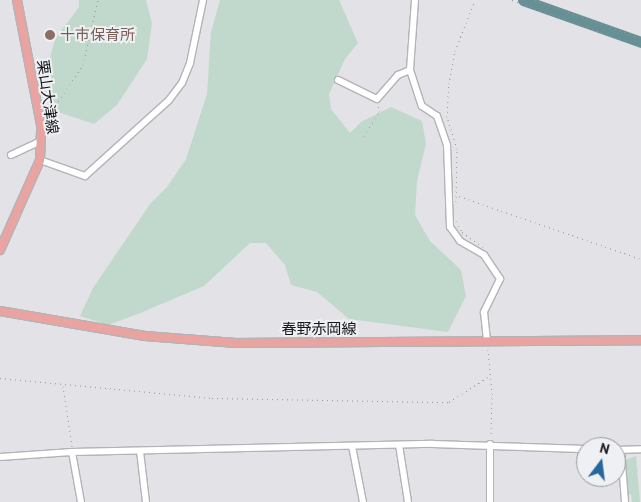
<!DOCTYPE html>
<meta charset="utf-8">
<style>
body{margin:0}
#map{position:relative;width:641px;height:502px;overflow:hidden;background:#e2e2e7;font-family:"PT Sans","Noto Sans JP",sans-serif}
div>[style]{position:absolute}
.green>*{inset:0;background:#c1d9cc}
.river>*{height:11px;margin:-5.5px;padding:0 5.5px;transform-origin:5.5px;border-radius:5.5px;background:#669096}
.path>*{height:1px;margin-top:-0.5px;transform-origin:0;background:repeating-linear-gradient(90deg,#959699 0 1px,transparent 0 5px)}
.roads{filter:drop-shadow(1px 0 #b3b3b7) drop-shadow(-1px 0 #b3b3b7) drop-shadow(0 1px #b3b3b7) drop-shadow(0 -1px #b3b3b7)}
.minor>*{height:6px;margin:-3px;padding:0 3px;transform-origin:3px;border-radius:3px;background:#fff}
.major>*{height:8px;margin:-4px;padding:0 4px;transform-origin:4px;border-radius:4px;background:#e9a4a1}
.dots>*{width:14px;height:14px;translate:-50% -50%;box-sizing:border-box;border:2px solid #eff0f4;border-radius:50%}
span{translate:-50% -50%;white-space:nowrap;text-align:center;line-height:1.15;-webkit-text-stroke:4px #eff0f4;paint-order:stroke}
.education-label{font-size:15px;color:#785e54}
.left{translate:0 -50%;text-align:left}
.street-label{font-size:15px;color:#151617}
.north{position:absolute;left:576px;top:437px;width:50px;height:50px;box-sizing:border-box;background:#eff0f4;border:1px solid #98999c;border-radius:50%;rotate:15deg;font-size:14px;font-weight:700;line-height:20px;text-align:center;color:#151617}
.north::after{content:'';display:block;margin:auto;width:18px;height:22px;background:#26679d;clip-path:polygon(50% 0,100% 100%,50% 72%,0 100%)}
</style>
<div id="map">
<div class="green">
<div style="clip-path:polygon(79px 0,146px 0,152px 23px,147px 59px,117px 105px,94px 124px,55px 111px,46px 72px,55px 39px,79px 7px)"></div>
<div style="clip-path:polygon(220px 0,339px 0,358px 43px,345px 59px,329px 94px,331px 109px,350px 133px,361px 122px,391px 107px,422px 121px,426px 144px,417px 181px,415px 215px,430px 241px,461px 270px,466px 296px,448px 332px,349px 319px,317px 292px,291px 285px,285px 265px,266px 243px,250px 243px,204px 286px,138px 314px,108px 325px,80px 316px,93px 288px,150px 204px,167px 187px,186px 159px,207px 94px,211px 32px)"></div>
<div style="clip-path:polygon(636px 456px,640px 502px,632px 502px,631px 494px,626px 494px,623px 461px)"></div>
</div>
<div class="river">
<div style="left:523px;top:0;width:125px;rotate:19.6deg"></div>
</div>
<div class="path">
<div style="left:512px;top:0;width:137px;rotate:20deg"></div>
<div style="left:535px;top:0;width:113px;rotate:19.7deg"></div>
<div style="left:47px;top:118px;width:64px;rotate:-55.8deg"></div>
<div style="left:83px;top:65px;width:67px;rotate:-77deg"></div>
<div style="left:364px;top:136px;width:28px;rotate:-58deg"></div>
<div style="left:379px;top:112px;width:8px;rotate:-97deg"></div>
<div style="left:459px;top:196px;width:193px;rotate:19.1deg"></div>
<div style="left:456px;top:202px;width:53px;rotate:-88.9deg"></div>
<div style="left:457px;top:149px;width:34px;rotate:-107deg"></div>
<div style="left:447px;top:117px;width:33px;rotate:-87deg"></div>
<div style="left:449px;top:84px;width:34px;rotate:-80deg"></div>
<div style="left:455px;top:51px;width:55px;rotate:-68.6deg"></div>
<div style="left:456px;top:221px;width:13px;rotate:61deg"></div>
<div style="left:462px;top:232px;width:28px;rotate:35deg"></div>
<div style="left:488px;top:349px;width:44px;rotate:84.8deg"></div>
<div style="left:492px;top:393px;width:44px;rotate:91.3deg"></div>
<div style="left:0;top:378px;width:213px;rotate:5.4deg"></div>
<div style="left:212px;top:398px;width:237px;rotate:1deg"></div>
<div style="left:449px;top:402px;width:46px;rotate:-32.7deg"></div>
<div style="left:63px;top:386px;width:61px;rotate:81.5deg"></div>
</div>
<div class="roads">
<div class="minor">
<div style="left:415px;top:0;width:70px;rotate:94.1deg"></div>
<div style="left:410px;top:70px;width:38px;rotate:72deg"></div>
<div style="left:422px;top:106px;width:18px;rotate:34deg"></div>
<div style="left:437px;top:116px;width:31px;rotate:71deg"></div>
<div style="left:447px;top:145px;width:82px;rotate:87.9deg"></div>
<div style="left:450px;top:227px;width:17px;rotate:54deg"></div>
<div style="left:460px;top:241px;width:28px;rotate:30deg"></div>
<div style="left:484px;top:255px;width:29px;rotate:56deg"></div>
<div style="left:500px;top:279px;width:37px;rotate:116deg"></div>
<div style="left:484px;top:312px;width:29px;rotate:84deg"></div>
<div style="left:338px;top:80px;width:43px;rotate:26deg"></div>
<div style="left:377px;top:99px;width:32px;rotate:-49deg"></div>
<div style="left:398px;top:75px;width:13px;rotate:-23deg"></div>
<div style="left:11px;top:155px;width:33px;rotate:-25deg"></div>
<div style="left:40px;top:160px;width:48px;rotate:19.6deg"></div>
<div style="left:85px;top:176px;width:113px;rotate:-42.1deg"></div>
<div style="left:169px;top:100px;width:21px;rotate:-53deg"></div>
<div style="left:182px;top:83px;width:22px;rotate:-68deg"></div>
<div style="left:190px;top:63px;width:64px;rotate:-78.3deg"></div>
<div style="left:399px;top:445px;width:58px;rotate:81deg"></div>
<div style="left:352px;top:446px;width:57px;rotate:78.9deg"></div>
<div style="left:616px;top:450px;width:25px;rotate:-2deg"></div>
<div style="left:621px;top:450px;width:52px;rotate:85.6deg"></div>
<div style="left:140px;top:451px;width:51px;rotate:83.3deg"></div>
<div style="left:72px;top:452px;width:51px;rotate:79.8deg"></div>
<div style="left:0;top:457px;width:72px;rotate:-4deg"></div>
<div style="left:72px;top:452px;width:361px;rotate:-1.3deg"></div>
<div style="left:433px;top:444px;width:153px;rotate:1.9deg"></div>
<div style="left:490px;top:502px;width:58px;rotate:-90deg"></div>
</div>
<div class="major">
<div style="left:0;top:250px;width:98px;rotate:-66deg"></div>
<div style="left:40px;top:160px;width:35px;rotate:-88deg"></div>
<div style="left:41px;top:125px;width:127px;rotate:-100.9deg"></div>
<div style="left:0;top:311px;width:147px;rotate:9.8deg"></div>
<div style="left:145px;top:336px;width:91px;rotate:4.4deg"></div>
<div style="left:236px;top:343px;width:405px;rotate:-0.4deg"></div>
</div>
</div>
<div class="dots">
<div style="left:50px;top:35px;background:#8d6e63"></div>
</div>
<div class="education-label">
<span class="left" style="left:60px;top:35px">十市保育所</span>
</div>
<div class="street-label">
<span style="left:48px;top:97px;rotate:82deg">栗山大津線</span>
<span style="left:319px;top:329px">春野赤岡線</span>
</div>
<div class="north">N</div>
</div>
